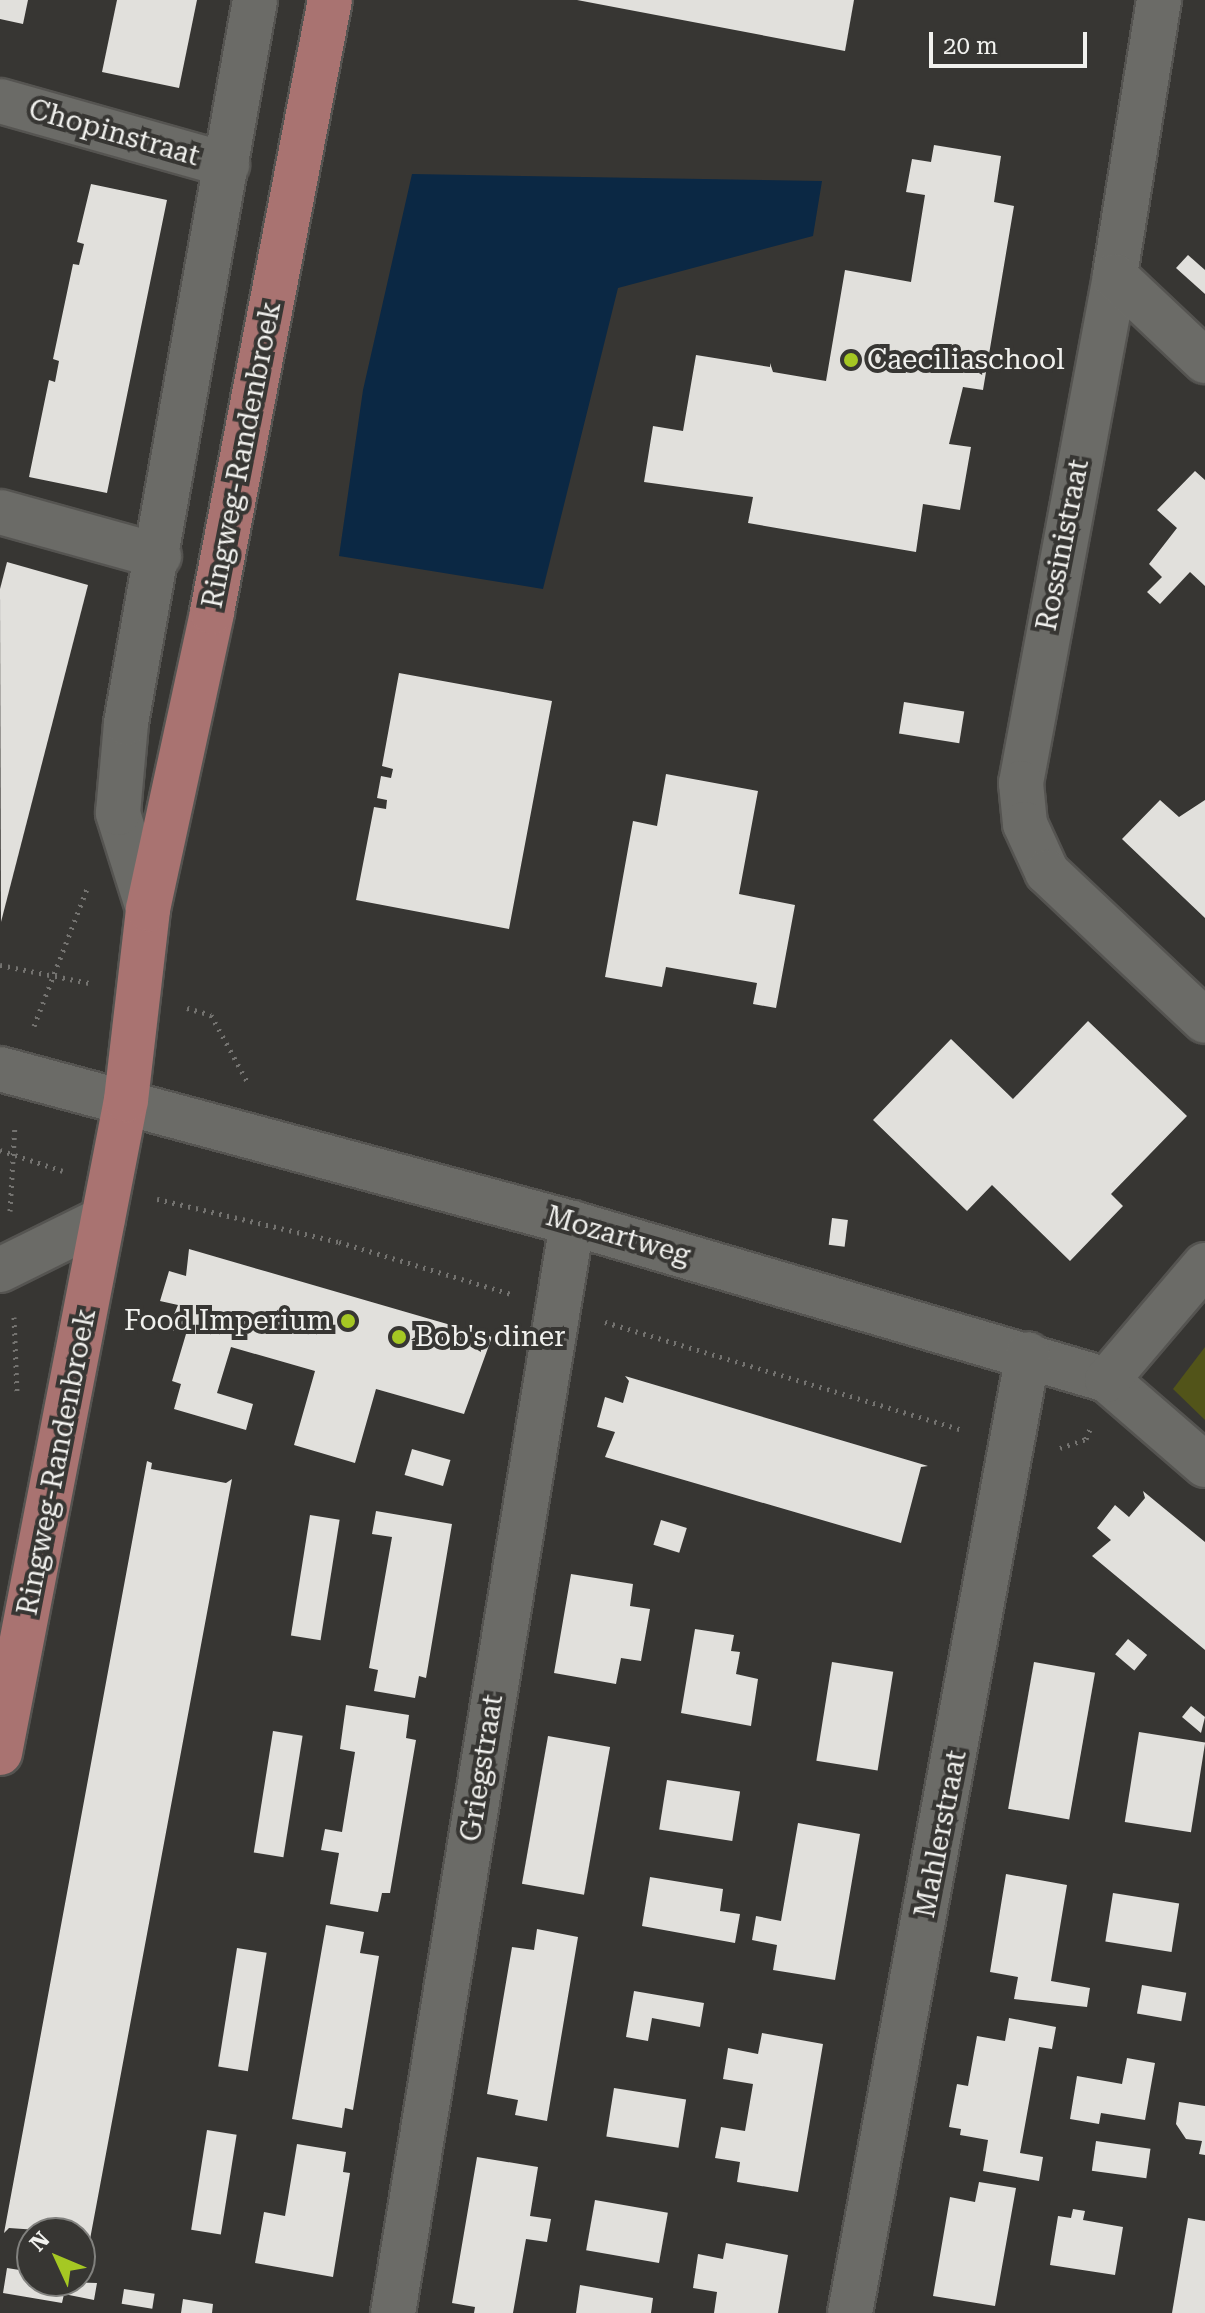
<!DOCTYPE html>
<style>
body{margin:0}
#map{position:relative;width:1205px;height:2313px;overflow:hidden;background:#373633;font-family:"Roboto Serif",serif}
div>[style]{position:absolute}
.green>*{inset:0;background:#525419}
.water>*{inset:0;background:#0b2844}
.building>*{inset:0;background:#e1e0dc;transform-origin:0 0}
.path>*{height:5px;margin-top:-2.5px;transform-origin:0;background:repeating-linear-gradient(90deg,#747370 0 2px,transparent 0 8px)}
.roads{filter:drop-shadow(2px 0 #555451) drop-shadow(-2px 0 #555451) drop-shadow(0 2px #555451) drop-shadow(0 -2px #555451)}
.minor>*{height:44px;margin:-22px;padding:0 22px;transform-origin:22px;border-radius:22px;background:#6b6b67}
.major>*{height:44px;margin:-22px;padding:0 22px;transform-origin:22px;border-radius:22px;background:#a97371}
.dots>*{width:22px;height:22px;translate:-50% -50%;box-sizing:border-box;border:4px solid #373633;border-radius:50%}
span{translate:-50% -50%;white-space:nowrap;text-align:center;line-height:1.15;-webkit-text-stroke:8px #373633;paint-order:stroke}
.street-label{font-size:28px;color:#f1f1ee}
.poi-label{font-size:28px;color:#f1f1ee}
.left{translate:0 -50%;text-align:left}
.right{translate:-100% -50%;text-align:right}
.north{position:absolute;left:16px;top:2217px;width:80px;height:80px;box-sizing:border-box;background:#373633;border:2px solid #81817e;border-radius:50%;rotate:314deg;font-size:22px;font-weight:700;line-height:32px;text-align:center;color:#f1f1ee}
.north::after{content:'';display:block;margin:auto;width:28px;height:36px;background:#a5c823;clip-path:polygon(50% 0,100% 100%,50% 72%,0 100%)}
.scale{position:absolute;left:929px;top:32px;width:158px;height:36px;box-sizing:border-box;border:4px solid #f1f1ee;border-top:0;padding-left:10px;font-size:24px;line-height:28px;white-space:nowrap;color:#f1f1ee;-webkit-text-stroke:6px #373633;paint-order:stroke}
</style>
<div id="map">
<div class="green">
<div style="clip-path:polygon(1205px 1347px,1205px 1420px,1173px 1389px)"></div>
</div>
<div class="water">
<div style="clip-path:polygon(412px 174px,822px 181px,813px 236px,618px 288px,543px 589px,339px 556px,363px 390px)"></div>
</div>
<div class="building">
<div style="clip-path:polygon(0 0,28px 0,23px 24px,0 19px)"></div>
<div style="clip-path:polygon(117px 0,197px 0,179px 88px,102px 72px)"></div>
<div style="clip-path:polygon(577px 0,854px 0,845px 51px)"></div>
<div style="clip-path:polygon(934px 145px,1001px 156px,994px 202px,1014px 206px,983px 390px,963px 387px,949px 444px,971px 447px,960px 510px,923px 504px,916px 552px,748px 523px,753px 497px,644px 482px,653px 426px,683px 431px,696px 355px,770px 367px,770px 363px,773px 372px,826px 381px,845px 270px,911px 282px,925px 195px,906px 192px,912px 159px,931px 162px)"></div>
<div style="clip-path:polygon(91px 184px,167px 200px,107px 493px,29px 477px,49px 380px,55px 382px,59px 361px,53px 359px,73px 264px,79px 265px,84px 244px,77px 242px)"></div>
<div style="clip-path:polygon(1188px 255px,1205px 270px,1205px 294px,1176px 268px)"></div>
<div style="clip-path:polygon(1195px 471px,1205px 480px,1205px 586px,1190px 572px,1160px 604px,1147px 592px,1162px 577px,1149px 564px,1177px 528px,1157px 510px)"></div>
<div style="clip-path:polygon(7px 562px,88px 585px,1px 922px,0 589px)"></div>
<div style="clip-path:polygon(399px 673px,552px 701px,509px 929px,356px 900px,374px 807px,386px 809px,387px 800px,377px 798px,381px 776px,391px 778px,393px 769px,382px 766px)"></div>
<div style="left:904px;top:702px;width:61px;height:32px;rotate:9deg"></div>
<div style="clip-path:polygon(666px 774px,758px 791px,739px 894px,795px 905px,776px 1008px,753px 1004px,757px 983px,666px 967px,662px 987px,605px 977px,633px 821px,657px 826px)"></div>
<div style="clip-path:polygon(1160px 800px,1179px 817px,1205px 800px,1205px 918px,1122px 839px)"></div>
<div style="clip-path:polygon(1088px 1021px,1187px 1116px,1111px 1194px,1123px 1206px,1070px 1261px,992px 1185px,967px 1211px,873px 1120px,951px 1039px,1013px 1099px)"></div>
<div style="left:832px;top:1218px;width:16px;height:27px;rotate:7deg"></div>
<div style="clip-path:polygon(189px 1249px,492px 1337px,464px 1414px,376px 1389px,355px 1463px,294px 1445px,315px 1371px,231px 1347px,217px 1393px,253px 1404px,246px 1430px,174px 1409px,181px 1384px,172px 1381px,186px 1334px,168px 1329px,178px 1305px,160px 1301px,169px 1271px,186px 1276px)"></div>
<div style="clip-path:polygon(625px 1376px,928px 1466px,921px 1467px,901px 1543px,605px 1457px,615px 1432px,597px 1427px,605px 1397px,623px 1403px,629px 1381px)"></div>
<div style="left:412px;top:1449px;width:40px;height:27px;rotate:16deg"></div>
<div style="clip-path:polygon(147px 1461px,152px 1463px,151px 1469px,226px 1483px,232px 1479px,88px 2250px,80px 2233px,9px 2228px,4px 2233px)"></div>
<div style="clip-path:polygon(1143px 1491px,1205px 1542px,1205px 1650px,1092px 1556px,1111px 1540px,1097px 1528px,1115px 1505px,1129px 1517px,1145px 1498px)"></div>
<div style="clip-path:polygon(376px 1511px,452px 1524px,426px 1678px,419px 1676px,415px 1698px,374px 1691px,378px 1670px,369px 1668px,392px 1537px,372px 1534px)"></div>
<div style="left:310px;top:1515px;width:30px;height:122px;rotate:9deg"></div>
<div style="left:661px;top:1520px;width:27px;height:26px;rotate:17deg"></div>
<div style="clip-path:polygon(571px 1574px,633px 1584px,630px 1606px,650px 1609px,641px 1661px,621px 1658px,616px 1684px,554px 1673px)"></div>
<div style="clip-path:polygon(695px 1629px,734px 1635px,731px 1651px,740px 1652px,736px 1674px,758px 1679px,751px 1726px,681px 1713px)"></div>
<div style="left:1128px;top:1639px;width:25px;height:20px;rotate:40deg"></div>
<div style="left:832px;top:1662px;width:62px;height:100px;rotate:9deg"></div>
<div style="left:1034px;top:1662px;width:62px;height:149px;rotate:10deg"></div>
<div style="clip-path:polygon(346px 1705px,409px 1715px,406px 1738px,416px 1740px,390px 1893px,382px 1893px,378px 1912px,330px 1904px,339px 1853px,321px 1850px,325px 1829px,342px 1832px,355px 1752px,340px 1749px)"></div>
<div style="clip-path:polygon(1191px 1706px,1205px 1717px,1201px 1733px,1182px 1717px)"></div>
<div style="left:273px;top:1731px;width:30px;height:123px;rotate:9deg"></div>
<div style="left:1139px;top:1732px;width:67px;height:91px;rotate:9deg"></div>
<div style="left:548px;top:1736px;width:63px;height:150px;rotate:10deg"></div>
<div style="left:667px;top:1780px;width:74px;height:50px;rotate:9deg"></div>
<div style="clip-path:polygon(798px 1823px,860px 1834px,835px 1980px,773px 1970px,777px 1945px,752px 1940px,756px 1916px,781px 1921px)"></div>
<div style="clip-path:polygon(1006px 1874px,1067px 1885px,1051px 1981px,1090px 1988px,1087px 2007px,1014px 1999px,1018px 1977px,990px 1972px)"></div>
<div style="clip-path:polygon(650px 1877px,723px 1889px,720px 1911px,740px 1914px,735px 1943px,642px 1926px)"></div>
<div style="left:1113px;top:1893px;width:67px;height:49px;rotate:9deg"></div>
<div style="clip-path:polygon(326px 1925px,364px 1932px,360px 1953px,379px 1956px,353px 2110px,345px 2108px,342px 2128px,292px 2119px)"></div>
<div style="clip-path:polygon(537px 1929px,578px 1937px,547px 2121px,515px 2115px,518px 2100px,487px 2094px,512px 1947px,534px 1950px)"></div>
<div style="left:237px;top:1948px;width:30px;height:120px;rotate:9deg"></div>
<div style="left:1142px;top:1985px;width:45px;height:29px;rotate:10deg"></div>
<div style="clip-path:polygon(634px 1991px,704px 2003px,700px 2027px,652px 2018px,648px 2041px,626px 2037px)"></div>
<div style="clip-path:polygon(1009px 2018px,1056px 2027px,1052px 2049px,1039px 2047px,1020px 2153px,1043px 2157px,1039px 2181px,983px 2171px,988px 2140px,960px 2135px,961px 2129px,949px 2127px,957px 2084px,968px 2086px,977px 2036px,1005px 2041px)"></div>
<div style="clip-path:polygon(762px 2033px,823px 2044px,798px 2192px,737px 2182px,740px 2162px,715px 2158px,721px 2127px,745px 2131px,753px 2084px,723px 2079px,728px 2048px,758px 2054px)"></div>
<div style="clip-path:polygon(1127px 2058px,1155px 2063px,1145px 2120px,1101px 2113px,1099px 2124px,1070px 2119px,1077px 2076px,1122px 2084px)"></div>
<div style="left:614px;top:2088px;width:73px;height:49px;rotate:9deg"></div>
<div style="clip-path:polygon(1179px 2102px,1205px 2106px,1205px 2155px,1199px 2154px,1202px 2141px,1186px 2139px,1176px 2124px)"></div>
<div style="left:207px;top:2130px;width:30px;height:101px;rotate:9deg"></div>
<div style="left:1096px;top:2141px;width:55px;height:30px;rotate:8deg"></div>
<div style="clip-path:polygon(297px 2144px,346px 2152px,343px 2172px,350px 2173px,333px 2277px,255px 2263px,264px 2212px,285px 2216px)"></div>
<div style="clip-path:polygon(477px 2157px,538px 2167px,530px 2216px,551px 2219px,547px 2242px,526px 2239px,513px 2313px,474px 2313px,475px 2307px,452px 2303px)"></div>
<div style="clip-path:polygon(979px 2182px,1016px 2188px,995px 2306px,933px 2296px,950px 2197px,975px 2202px)"></div>
<div style="left:595px;top:2200px;width:74px;height:51px;rotate:10deg"></div>
<div style="clip-path:polygon(1073px 2209px,1085px 2211px,1083px 2220px,1123px 2227px,1115px 2275px,1050px 2265px,1058px 2216px,1071px 2218px)"></div>
<div style="clip-path:polygon(1188px 2218px,1205px 2221px,1205px 2313px,1172px 2313px)"></div>
<div style="clip-path:polygon(726px 2243px,788px 2255px,778px 2313px,714px 2313px,717px 2292px,693px 2288px,698px 2254px,723px 2259px)"></div>
<div style="clip-path:polygon(7px 2268px,32px 2272px,32px 2281px,97px 2283px,94px 2300px,64px 2294px,62px 2303px,3px 2293px)"></div>
<div style="clip-path:polygon(580px 2285px,653px 2298px,651px 2313px,576px 2313px)"></div>
<div style="left:124px;top:2289px;width:31px;height:15px;rotate:9deg"></div>
<div style="clip-path:polygon(183px 2299px,213px 2304px,212px 2313px,181px 2313px)"></div>
</div>
<div class="path">
<div style="left:0;top:965px;width:91px;rotate:11.4deg"></div>
<div style="left:187px;top:1008px;width:25px;rotate:16deg"></div>
<div style="left:211px;top:1015px;width:77px;rotate:61.4deg"></div>
<div style="left:34px;top:1026px;width:150px;rotate:-68.9deg"></div>
<div style="left:0;top:1150px;width:66px;rotate:18.4deg"></div>
<div style="left:157px;top:1199px;width:187px;rotate:13.3deg"></div>
<div style="left:339px;top:1242px;width:180px;rotate:16.8deg"></div>
<div style="left:10px;top:1211px;width:86px;rotate:-86.7deg"></div>
<div style="left:14px;top:1317px;width:74px;rotate:87.7deg"></div>
<div style="left:605px;top:1322px;width:374px;rotate:16.8deg"></div>
<div style="left:1060px;top:1448px;width:28px;rotate:-19deg"></div>
<div style="left:1086px;top:1439px;width:11px;rotate:-68deg"></div>
</div>
<div class="roads">
<div class="minor">
<div style="left:1159px;top:0;width:279px;rotate:99.1deg"></div>
<div style="left:1115px;top:276px;width:516px;rotate:100.5deg"></div>
<div style="left:1021px;top:783px;width:41px;rotate:84.4deg"></div>
<div style="left:1025px;top:824px;width:53px;rotate:65.4deg"></div>
<div style="left:1047px;top:872px;width:217px;rotate:43.3deg"></div>
<div style="left:0;top:101px;width:236px;rotate:15.7deg"></div>
<div style="left:1115px;top:276px;width:124px;rotate:43.4deg"></div>
<div style="left:0;top:512px;width:165px;rotate:15.5deg"></div>
<div style="left:148px;top:909px;width:101px;rotate:-107.4deg"></div>
<div style="left:118px;top:813px;width:90px;rotate:-84.9deg"></div>
<div style="left:126px;top:723px;width:734px;rotate:-79.88deg"></div>
<div style="left:0;top:1069px;width:592px;rotate:15.07deg"></div>
<div style="left:572px;top:1223px;width:558px;rotate:16.35deg"></div>
<div style="left:1107px;top:1380px;width:130px;rotate:40.9deg"></div>
<div style="left:0;top:1270px;width:115px;rotate:-26.3deg"></div>
<div style="left:1107px;top:1380px;width:151px;rotate:-49.6deg"></div>
<div style="left:393px;top:2313px;width:1105px;rotate:-80.67deg"></div>
<div style="left:850px;top:2313px;width:975px;rotate:-79.48deg"></div>
</div>
<div class="major">
<div style="left:0;top:1753px;width:665px;rotate:-79.08deg"></div>
<div style="left:126px;top:1100px;width:192px;rotate:-83.4deg"></div>
<div style="left:148px;top:909px;width:304px;rotate:-77.8deg"></div>
<div style="left:212px;top:612px;width:623px;rotate:-79.09deg"></div>
</div>
</div>
<div class="dots">
<div style="left:851px;top:360px;background:#a5c823"></div>
<div style="left:348px;top:1321px;background:#a5c823"></div>
<div style="left:399px;top:1337px;background:#a5c823"></div>
</div>
<div class="street-label">
<span style="left:114px;top:133px;rotate:16deg">Chopinstraat</span>
<span style="left:242px;top:455px;rotate:-79deg">Ringweg-Randenbroek</span>
<span style="left:1063px;top:545px;rotate:-79deg">Rossinistraat</span>
<span style="left:618px;top:1236px;rotate:16deg">Mozartweg</span>
<span style="left:57px;top:1462px;rotate:-79deg">Ringweg-Randenbroek</span>
<span style="left:482px;top:1768px;rotate:-81deg">Griegstraat</span>
<span style="left:941px;top:1834px;rotate:-79deg">Mahlerstraat</span>
</div>
<div class="poi-label">
<span class="left" style="left:867px;top:360px">Caeciliaschool</span>
<span class="right" style="left:332px;top:1321px">Food Imperium</span>
<span class="left" style="left:415px;top:1337px">Bob's diner</span>
</div>
<div class="north">N</div>
<div class="scale">20 m</div>
</div>
